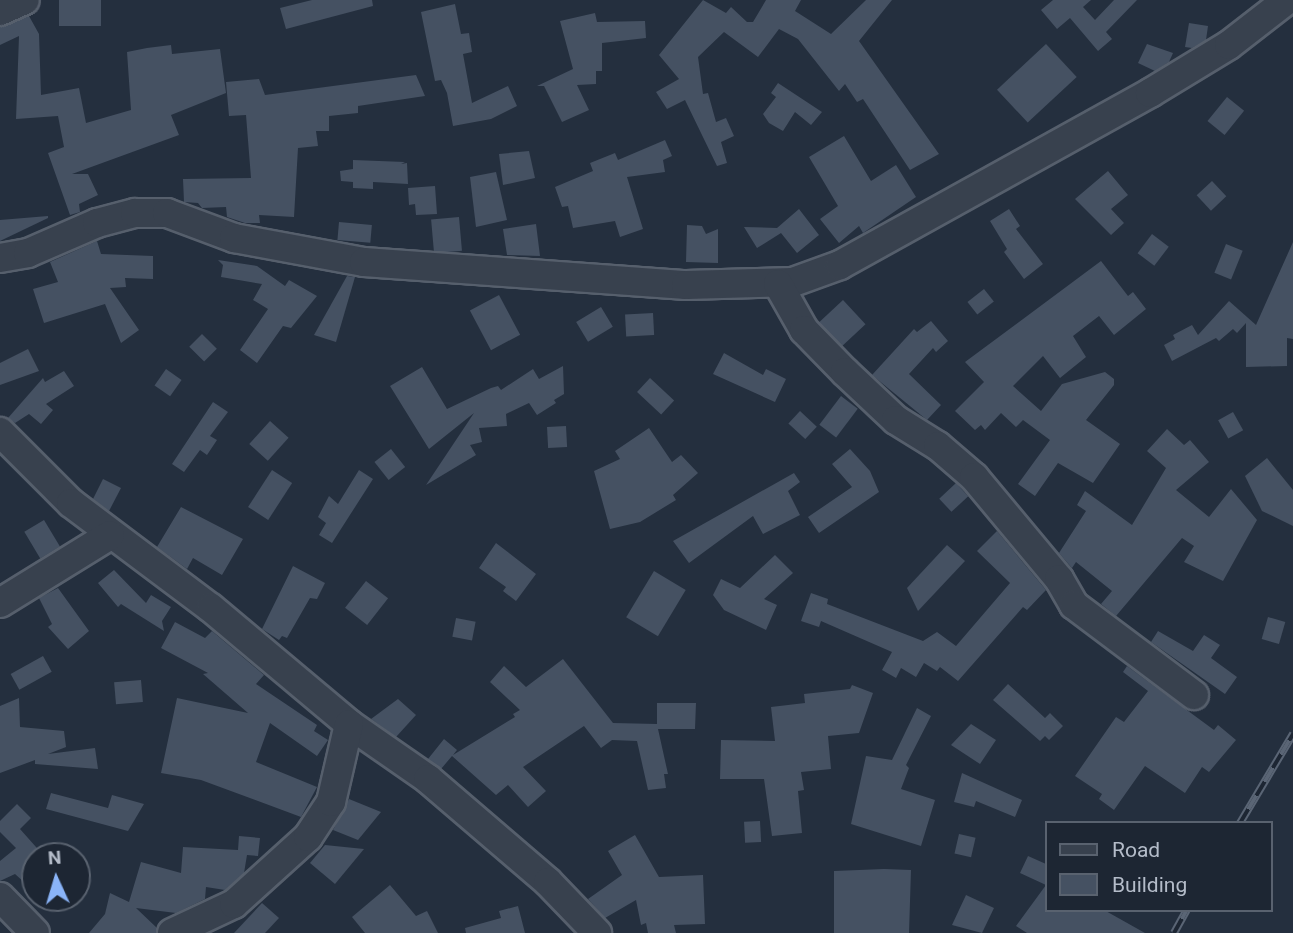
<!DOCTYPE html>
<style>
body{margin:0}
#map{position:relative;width:1293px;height:933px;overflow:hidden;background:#242f3e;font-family:Roboto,sans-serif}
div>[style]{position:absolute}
.building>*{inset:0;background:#455162;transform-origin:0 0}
.roads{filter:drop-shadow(2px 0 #565f6c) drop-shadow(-2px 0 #565f6c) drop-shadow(0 2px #565f6c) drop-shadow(0 -2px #565f6c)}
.minor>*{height:28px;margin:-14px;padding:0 14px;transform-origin:14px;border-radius:14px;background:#38414e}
.rail>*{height:8px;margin-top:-4px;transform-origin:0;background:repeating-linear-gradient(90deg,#1d2633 0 16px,#5a6575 0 32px);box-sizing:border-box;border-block:2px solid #5a6575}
span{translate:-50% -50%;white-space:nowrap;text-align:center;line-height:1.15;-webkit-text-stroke:5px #1d2633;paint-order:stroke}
.legend{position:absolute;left:1045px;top:821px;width:228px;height:91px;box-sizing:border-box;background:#1d2633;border:2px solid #59626f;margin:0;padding:9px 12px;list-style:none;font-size:21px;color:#b4bcc9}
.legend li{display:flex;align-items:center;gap:14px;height:35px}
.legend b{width:35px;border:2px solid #59626f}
.north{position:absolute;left:21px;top:842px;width:70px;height:70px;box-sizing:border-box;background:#1d2633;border:2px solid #59626f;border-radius:50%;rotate:356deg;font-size:19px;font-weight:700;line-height:28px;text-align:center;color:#b4bcc9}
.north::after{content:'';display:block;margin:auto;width:24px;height:32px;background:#8ab4f8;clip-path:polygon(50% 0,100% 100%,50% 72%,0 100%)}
</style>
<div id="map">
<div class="building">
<div style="left:59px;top:0;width:42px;height:26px"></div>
<div style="clip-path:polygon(312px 0,372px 0,373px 6px,286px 29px,280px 8px)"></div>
<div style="clip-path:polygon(703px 0,726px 13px,731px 7px,747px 22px,753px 22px,766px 0,801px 0,795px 11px,831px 34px,866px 0,892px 0,859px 41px,939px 154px,910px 170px,863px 99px,857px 102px,845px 84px,839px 91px,798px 39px,779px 29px,758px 57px,724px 32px,698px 57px,703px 94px,708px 93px,716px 122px,726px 118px,734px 136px,721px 142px,727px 163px,717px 166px,685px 100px,667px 109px,656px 92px,679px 79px,659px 55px)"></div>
<div style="clip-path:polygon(1053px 0,1091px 0,1083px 7px,1095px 20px,1114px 0,1137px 0,1106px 32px,1112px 39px,1098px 51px,1070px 18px,1057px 29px,1041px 10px)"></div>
<div style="clip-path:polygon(455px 4px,461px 34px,469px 33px,472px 52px,463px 54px,472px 103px,508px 86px,517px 106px,491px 119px,453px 126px,447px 93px,441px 80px,435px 81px,421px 12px)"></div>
<div style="clip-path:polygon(595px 13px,597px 22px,645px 21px,646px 38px,602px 43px,602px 71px,596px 71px,596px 84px,577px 85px,589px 110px,562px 122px,544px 86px,537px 86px,573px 69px,560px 21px)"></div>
<div style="clip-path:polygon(29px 16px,39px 34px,41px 95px,79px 88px,86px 123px,131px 110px,127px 52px,147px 48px,171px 45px,172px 54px,220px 49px,226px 93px,171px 115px,179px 135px,72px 174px,88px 174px,98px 195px,79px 204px,80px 212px,70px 215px,48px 153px,64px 147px,58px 116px,16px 119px,19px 36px,0 45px,0 27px)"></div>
<div style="clip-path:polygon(1189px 23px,1208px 26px,1206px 40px,1192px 48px,1185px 47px)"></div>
<div style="left:1046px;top:44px;width:45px;height:67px;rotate:47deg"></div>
<div style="clip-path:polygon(1147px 44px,1173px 53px,1169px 62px,1155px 71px,1138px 63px)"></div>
<div style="clip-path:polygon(416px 75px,425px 96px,358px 106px,358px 113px,329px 116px,329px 131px,316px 131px,318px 146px,298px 148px,294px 217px,259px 215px,260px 223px,245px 223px,227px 217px,226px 207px,202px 208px,198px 203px,184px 202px,183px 179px,251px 178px,246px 115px,229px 116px,226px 82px,259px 79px,265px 95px)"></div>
<div style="clip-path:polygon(778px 83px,822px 112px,811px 125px,795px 112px,783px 131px,769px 123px,763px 114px,776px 97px,771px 93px)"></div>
<div style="left:1227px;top:97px;width:22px;height:31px;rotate:39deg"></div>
<div style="clip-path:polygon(844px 136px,871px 181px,896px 165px,916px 197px,863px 233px,859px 226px,839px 243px,820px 219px,838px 206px,809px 157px)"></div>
<div style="clip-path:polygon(665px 140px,672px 156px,663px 160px,665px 172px,627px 177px,643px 229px,620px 237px,615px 221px,573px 228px,568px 206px,562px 207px,555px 187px,593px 171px,590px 163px,615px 153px,618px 160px)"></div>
<div style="clip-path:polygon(529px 151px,535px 178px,503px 185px,499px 154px)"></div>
<div style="clip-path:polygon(353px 160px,405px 162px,401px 164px,407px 163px,408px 184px,373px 182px,373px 189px,353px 188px,353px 182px,341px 181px,340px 171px,353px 169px)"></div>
<div style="clip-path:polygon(1108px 171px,1128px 195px,1111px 209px,1124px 223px,1111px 235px,1075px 199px)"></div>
<div style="clip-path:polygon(496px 172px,507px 220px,476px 227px,470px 177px)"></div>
<div style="left:1212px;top:181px;width:21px;height:21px;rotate:47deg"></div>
<div style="clip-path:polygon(435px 186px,437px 214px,416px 215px,415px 204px,409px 205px,408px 188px)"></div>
<div style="clip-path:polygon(799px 209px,819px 235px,797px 253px,781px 233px,757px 248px,744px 227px,777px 228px)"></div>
<div style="clip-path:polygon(1009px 209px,1020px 226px,1016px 229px,1043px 264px,1024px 279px,1004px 252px,1007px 249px,990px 221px)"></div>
<div style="clip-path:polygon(48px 216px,48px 218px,0 241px,0 220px)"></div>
<div style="left:459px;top:217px;width:34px;height:28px;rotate:85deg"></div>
<div style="left:339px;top:222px;width:33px;height:18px;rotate:5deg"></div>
<div style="clip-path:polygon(536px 224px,540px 256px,507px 255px,503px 229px)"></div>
<div style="clip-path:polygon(687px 225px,702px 226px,706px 234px,718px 229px,718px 263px,686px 262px)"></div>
<div style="left:1152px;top:234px;width:21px;height:24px;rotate:37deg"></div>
<div style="clip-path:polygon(97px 241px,101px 254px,153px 256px,153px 279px,125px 278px,126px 287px,110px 288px,139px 330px,121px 343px,105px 304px,44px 323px,33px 289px,58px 282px,50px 262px)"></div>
<div style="clip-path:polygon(1293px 242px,1293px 339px,1287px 338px,1287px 366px,1246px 367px,1246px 323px,1237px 333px,1233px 329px,1219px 341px,1216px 338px,1172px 361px,1164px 345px,1175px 339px,1173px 335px,1192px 325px,1198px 335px,1229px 301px,1256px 325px)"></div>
<div style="left:1226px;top:244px;width:18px;height:31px;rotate:22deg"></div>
<div style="clip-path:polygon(218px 260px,257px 266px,285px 286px,289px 280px,317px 296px,291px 328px,283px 326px,257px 363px,240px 350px,268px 309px,253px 300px,262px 284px,221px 277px,223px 265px)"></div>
<div style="clip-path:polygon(1101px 261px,1128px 296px,1133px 292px,1146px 309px,1114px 335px,1099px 316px,1073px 336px,1086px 357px,1060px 378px,1043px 356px,1013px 386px,1041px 411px,1062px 384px,1105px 372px,1114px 379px,1114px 385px,1086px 420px,1120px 444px,1093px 483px,1058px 463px,1035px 496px,1018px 484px,1050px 440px,1023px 420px,1016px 427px,1001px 413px,985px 430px,981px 425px,975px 430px,955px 411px,984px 382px,965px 362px)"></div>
<div style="clip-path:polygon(347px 276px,355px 277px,336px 342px,314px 335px)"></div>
<div style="left:984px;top:289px;width:16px;height:21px;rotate:52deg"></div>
<div style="left:499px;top:295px;width:45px;height:33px;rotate:62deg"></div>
<div style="left:843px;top:300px;width:33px;height:33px;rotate:47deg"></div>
<div style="left:601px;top:307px;width:23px;height:29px;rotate:59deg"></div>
<div style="left:653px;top:313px;width:22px;height:28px;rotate:87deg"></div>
<div style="clip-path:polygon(931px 321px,948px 341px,936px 352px,933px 348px,909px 374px,941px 405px,927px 420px,872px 375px,914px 329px,917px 332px)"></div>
<div style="left:202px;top:334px;width:21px;height:18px;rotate:45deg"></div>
<div style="clip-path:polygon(28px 349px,39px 371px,0 385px,0 363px)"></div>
<div style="clip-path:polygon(724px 353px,763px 375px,766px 369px,786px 379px,775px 402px,713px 374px)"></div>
<div style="clip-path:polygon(563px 366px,564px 394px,554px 400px,556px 403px,537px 415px,529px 403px,506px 414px,507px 426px,479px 428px,482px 442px,470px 445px,476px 455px,426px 485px,474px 413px,429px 449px,390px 386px,422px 367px,447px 409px,491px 388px,498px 386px,501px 390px,533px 369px,539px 379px)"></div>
<div style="left:166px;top:369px;width:19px;height:20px;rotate:35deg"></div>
<div style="clip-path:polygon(64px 371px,74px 386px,46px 404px,53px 410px,41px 424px,29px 414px,15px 423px,8px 418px,43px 378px,45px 382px)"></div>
<div style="left:650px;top:378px;width:33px;height:19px;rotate:43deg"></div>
<div style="left:841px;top:396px;width:21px;height:36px;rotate:37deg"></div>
<div style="clip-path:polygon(213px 402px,228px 412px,210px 436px,217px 440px,207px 455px,200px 450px,184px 472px,172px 464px)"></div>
<div style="left:800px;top:411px;width:23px;height:17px;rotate:43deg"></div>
<div style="left:1233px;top:412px;width:21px;height:17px;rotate:61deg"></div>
<div style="left:270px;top:421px;width:25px;height:31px;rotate:42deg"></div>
<div style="left:566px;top:426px;width:21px;height:19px;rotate:87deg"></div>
<div style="clip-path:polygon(649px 428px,672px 462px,681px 455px,698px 473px,673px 495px,676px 500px,640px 522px,610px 529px,594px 471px,620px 459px,615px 451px)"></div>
<div style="clip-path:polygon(1167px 429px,1184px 445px,1190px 440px,1209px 462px,1176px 490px,1209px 517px,1231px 489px,1257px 520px,1223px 581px,1184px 562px,1194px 546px,1182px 538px,1116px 616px,1101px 604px,1112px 591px,1076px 562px,1072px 568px,1059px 553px,1086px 511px,1077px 505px,1085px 491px,1132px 525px,1166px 468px,1147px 451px)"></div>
<div style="left:391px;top:449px;width:23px;height:21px;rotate:52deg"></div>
<div style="clip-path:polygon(850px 449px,870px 471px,879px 492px,819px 533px,808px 517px,852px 487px,832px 464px)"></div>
<div style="clip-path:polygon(1267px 458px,1293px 490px,1293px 526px,1262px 511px,1245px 476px)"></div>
<div style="left:272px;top:470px;width:24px;height:44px;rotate:33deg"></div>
<div style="clip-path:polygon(359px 470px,373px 479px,332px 543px,319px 535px,326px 523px,318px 517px,329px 496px,338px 504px)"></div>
<div style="clip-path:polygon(794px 473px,800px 482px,788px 491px,800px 515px,763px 534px,753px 516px,689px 563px,673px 541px)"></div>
<div style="clip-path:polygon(103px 479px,121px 488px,109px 511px,93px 499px)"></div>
<div style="left:956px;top:483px;width:18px;height:23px;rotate:47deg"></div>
<div style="clip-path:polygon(181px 507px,243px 539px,222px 575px,193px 558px,187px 569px,157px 547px)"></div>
<div style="left:44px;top:520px;width:31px;height:23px;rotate:59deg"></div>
<div style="clip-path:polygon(997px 531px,1046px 590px,1027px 610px,1023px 607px,958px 681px,940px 667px,937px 671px,924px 663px,916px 677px,901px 668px,896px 678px,882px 670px,892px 652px,821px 621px,819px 627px,801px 621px,811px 593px,828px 599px,827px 604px,923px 641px,937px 632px,956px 646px,1010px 583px,977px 551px)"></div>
<div style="clip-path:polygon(496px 543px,536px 574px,516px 601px,503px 591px,506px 587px,479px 568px)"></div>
<div style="clip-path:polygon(947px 545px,965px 561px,918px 611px,907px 588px)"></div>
<div style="clip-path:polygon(775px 555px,793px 573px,764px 599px,777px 605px,766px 630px,724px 610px,713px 595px,721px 579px,740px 588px)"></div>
<div style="clip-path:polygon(293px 566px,325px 583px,317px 599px,310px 598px,287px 638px,282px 636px,279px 640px,262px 629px)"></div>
<div style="clip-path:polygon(114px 570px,146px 603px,151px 595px,171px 607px,162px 621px,164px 631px,121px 604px,118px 607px,98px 583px)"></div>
<div style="left:654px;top:571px;width:37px;height:54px;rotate:31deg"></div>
<div style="left:366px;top:581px;width:28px;height:34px;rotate:38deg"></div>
<div style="clip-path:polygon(58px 588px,89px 631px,68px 649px,48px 627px,52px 624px,39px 598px)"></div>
<div style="left:1268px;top:617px;width:18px;height:23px;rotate:16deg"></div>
<div style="left:456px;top:618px;width:20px;height:19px;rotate:11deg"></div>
<div style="clip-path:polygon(175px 622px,205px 638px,212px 631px,264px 675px,256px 684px,317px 725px,314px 731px,328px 740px,317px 756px,270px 723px,256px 762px,317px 787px,301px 817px,201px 780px,161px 773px,177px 698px,248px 713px,203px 674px,208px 673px,161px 648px)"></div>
<div style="clip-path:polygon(1158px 631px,1193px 651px,1204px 635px,1220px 645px,1211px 658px,1237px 677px,1225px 694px,1151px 642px)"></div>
<div style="left:43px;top:656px;width:18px;height:37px;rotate:61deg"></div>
<div style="clip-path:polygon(563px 659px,613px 723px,657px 724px,657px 703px,696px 703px,695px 729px,658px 729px,668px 774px,664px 774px,666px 788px,648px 790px,637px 741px,612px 740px,601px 748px,584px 726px,523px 767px,546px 791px,528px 807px,508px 785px,496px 795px,452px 756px,441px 769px,428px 759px,444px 739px,457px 750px,453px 755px,515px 717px,513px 714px,520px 710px,490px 682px,504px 666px,526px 687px)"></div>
<div style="clip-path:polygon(1127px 666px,1214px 730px,1218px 725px,1236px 740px,1209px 772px,1202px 767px,1185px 793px,1145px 766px,1114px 810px,1099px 799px,1102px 794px,1075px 776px,1116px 717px,1124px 722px,1148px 691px,1123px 672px)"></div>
<div style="left:141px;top:680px;width:22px;height:27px;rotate:85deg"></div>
<div style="clip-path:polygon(1008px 684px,1045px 718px,1050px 713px,1063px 726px,1049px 740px,1045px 736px,1040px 741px,993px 700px)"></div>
<div style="clip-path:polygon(852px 685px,873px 693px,859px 733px,828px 736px,831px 769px,801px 772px,804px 790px,798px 791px,802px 833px,772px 836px,764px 779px,720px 779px,721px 740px,775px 741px,771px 707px,805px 703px,804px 694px,850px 689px)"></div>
<div style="clip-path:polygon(19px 698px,20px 727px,64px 731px,66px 747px,48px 754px,95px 748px,98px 769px,35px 764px,35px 760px,0 773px,0 706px)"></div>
<div style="clip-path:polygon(398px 699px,416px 715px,396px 737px,371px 719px)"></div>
<div style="clip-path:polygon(917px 708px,931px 716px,906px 765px,909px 768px,901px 789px,935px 800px,921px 846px,851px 824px,866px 756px,892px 760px)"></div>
<div style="clip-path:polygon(971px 724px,996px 740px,980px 764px,951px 745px)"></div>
<div style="clip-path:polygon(962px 773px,1022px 800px,1015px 817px,976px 801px,974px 807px,954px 802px)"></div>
<div style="clip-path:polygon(51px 793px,108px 808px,112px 795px,144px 804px,128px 831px,46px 809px)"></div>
<div style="clip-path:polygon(349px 799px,381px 812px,358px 840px,333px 830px)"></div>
<div style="clip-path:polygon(17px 804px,31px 818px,20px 829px,44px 856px,35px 856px,35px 892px,15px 874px,0 881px,0 861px,16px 848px,0 832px,0 821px)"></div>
<div style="left:760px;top:821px;width:21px;height:16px;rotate:87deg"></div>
<div style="left:959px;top:834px;width:17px;height:20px;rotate:13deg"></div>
<div style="clip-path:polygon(635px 835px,659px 877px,703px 875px,705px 924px,674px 925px,676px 933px,648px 933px,646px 923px,641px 925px,636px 900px,605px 918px,588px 899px,622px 875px,608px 851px)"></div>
<div style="clip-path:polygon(239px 836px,260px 838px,258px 856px,247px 855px,244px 873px,225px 890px,206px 887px,205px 899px,176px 913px,136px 908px,157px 928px,156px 933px,89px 933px,105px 914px,110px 893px,129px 902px,141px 862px,181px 873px,183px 847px,238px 850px)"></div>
<div style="clip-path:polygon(325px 845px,364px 849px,335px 884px,310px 863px)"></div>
<div style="clip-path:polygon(1028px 856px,1046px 864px,1046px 910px,1104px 910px,1145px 933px,1027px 933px,1016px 926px,1046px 885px,1020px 873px)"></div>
<div style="clip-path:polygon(884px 869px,911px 870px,909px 933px,834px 933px,834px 871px)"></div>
<div style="clip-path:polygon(390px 885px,416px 916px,427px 911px,438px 933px,365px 933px,352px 917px)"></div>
<div style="clip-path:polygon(966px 895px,994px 908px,982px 933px,952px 925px)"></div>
<div style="clip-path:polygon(262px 903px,279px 918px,265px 933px,234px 933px)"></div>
<div style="clip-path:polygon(518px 906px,525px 933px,466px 933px,465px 928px,501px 918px,499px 911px)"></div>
</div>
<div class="roads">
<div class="minor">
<div style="left:0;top:11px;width:27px;rotate:-24deg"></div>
<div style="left:0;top:258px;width:28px;rotate:-10deg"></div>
<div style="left:28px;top:253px;width:75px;rotate:-23.5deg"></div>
<div style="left:97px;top:223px;width:39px;rotate:-15deg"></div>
<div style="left:135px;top:213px;width:32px"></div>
<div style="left:167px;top:213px;width:72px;rotate:20.5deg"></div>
<div style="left:234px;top:238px;width:132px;rotate:10.5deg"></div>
<div style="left:364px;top:262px;width:323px;rotate:4.1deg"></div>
<div style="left:686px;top:285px;width:107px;rotate:-1.6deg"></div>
<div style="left:793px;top:282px;width:50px;rotate:-19.9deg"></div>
<div style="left:840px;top:265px;width:355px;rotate:-29deg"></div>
<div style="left:1150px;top:93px;width:92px;rotate:-31.3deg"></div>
<div style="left:1229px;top:45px;width:73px;rotate:-37.8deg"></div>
<div style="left:778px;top:284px;width:53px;rotate:60.5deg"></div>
<div style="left:804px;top:330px;width:59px;rotate:45.7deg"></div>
<div style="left:845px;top:372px;width:70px;rotate:43.3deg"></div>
<div style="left:896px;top:420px;width:49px;rotate:31.8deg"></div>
<div style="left:938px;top:446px;width:48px;rotate:40.7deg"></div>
<div style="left:974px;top:477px;width:133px;rotate:50.2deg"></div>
<div style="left:1059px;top:579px;width:30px;rotate:60deg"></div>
<div style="left:1074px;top:605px;width:150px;rotate:36.9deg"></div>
<div style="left:0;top:432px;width:100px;rotate:45deg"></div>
<div style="left:71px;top:503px;width:175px;rotate:36.9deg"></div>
<div style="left:211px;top:608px;width:180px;rotate:40deg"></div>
<div style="left:349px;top:724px;width:96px;rotate:34.8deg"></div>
<div style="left:428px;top:779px;width:158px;rotate:40.6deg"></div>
<div style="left:548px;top:882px;width:71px;rotate:46.1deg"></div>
<div style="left:0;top:603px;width:129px;rotate:-31.7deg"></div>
<div style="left:0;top:897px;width:50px;rotate:45.8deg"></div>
<div style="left:172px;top:933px;width:68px;rotate:-25.1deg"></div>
<div style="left:234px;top:904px;width:100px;rotate:-42.2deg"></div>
<div style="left:308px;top:837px;width:42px;rotate:-56.7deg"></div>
<div style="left:331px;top:802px;width:80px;rotate:-77deg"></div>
</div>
</div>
<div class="rail">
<div style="left:1240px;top:823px;width:104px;rotate:-59.2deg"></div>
<div style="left:1174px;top:933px;width:26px;rotate:-61deg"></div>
</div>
<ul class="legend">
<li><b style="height:9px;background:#38414e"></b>Road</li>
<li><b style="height:19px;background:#455162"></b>Building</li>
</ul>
<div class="north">N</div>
</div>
